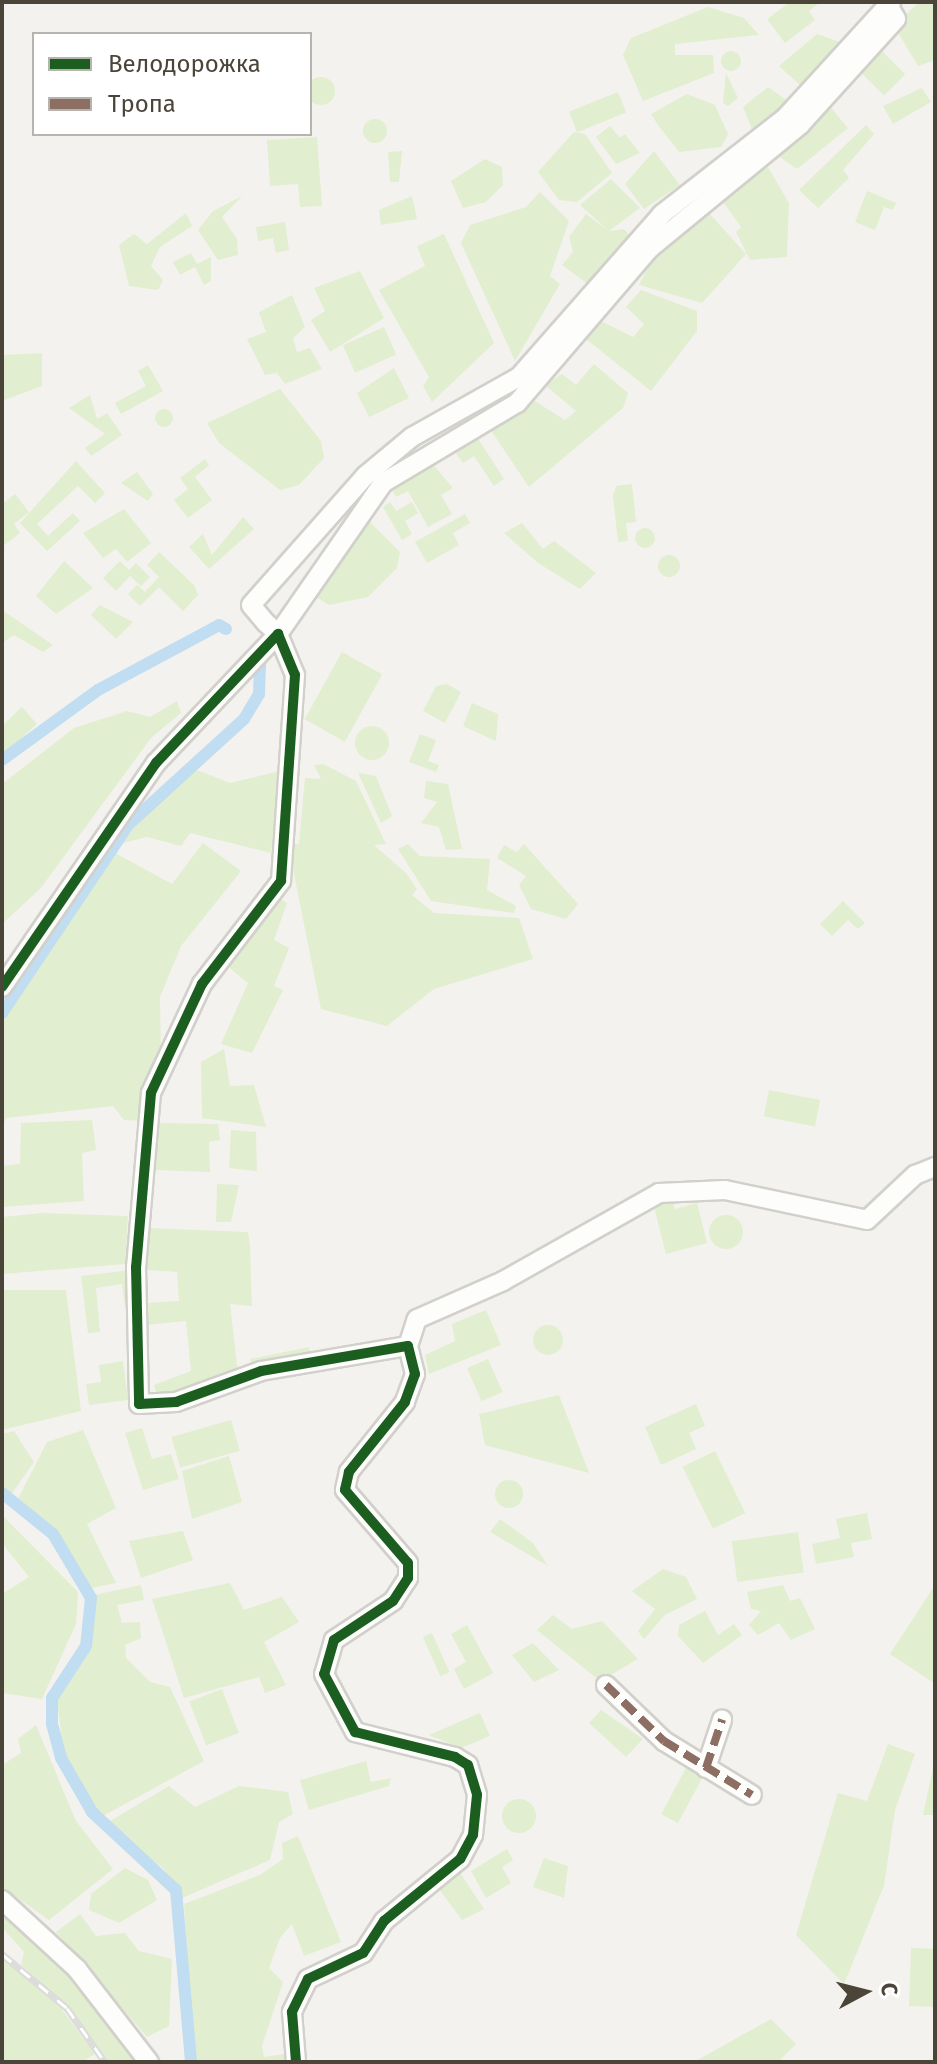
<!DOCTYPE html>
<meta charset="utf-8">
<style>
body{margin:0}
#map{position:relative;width:937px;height:2064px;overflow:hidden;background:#f4f2ee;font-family:"Fira Sans",sans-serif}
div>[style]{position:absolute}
.green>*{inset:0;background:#e1eecf;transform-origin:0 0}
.round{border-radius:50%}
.canal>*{height:12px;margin:-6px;padding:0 6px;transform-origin:6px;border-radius:6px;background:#c0ddf1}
.roads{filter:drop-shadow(2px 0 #d2d0cb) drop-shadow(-2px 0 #d2d0cb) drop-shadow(0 2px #d2d0cb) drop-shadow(0 -2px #d2d0cb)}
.minor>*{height:18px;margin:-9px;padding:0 9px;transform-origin:9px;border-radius:9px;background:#fdfdfc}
.rail>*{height:7px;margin-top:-3.5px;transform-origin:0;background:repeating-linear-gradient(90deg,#fff 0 12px,#dbdbda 0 24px);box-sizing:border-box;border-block:2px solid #dbdbda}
.quiet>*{height:8px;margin-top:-4px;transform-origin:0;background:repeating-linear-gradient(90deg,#8d6e63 0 16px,transparent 0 24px)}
.cycleway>*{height:10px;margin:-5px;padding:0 5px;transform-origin:5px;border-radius:5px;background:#1b5e20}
span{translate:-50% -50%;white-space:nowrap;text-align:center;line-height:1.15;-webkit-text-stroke:6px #fff;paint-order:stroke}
.frame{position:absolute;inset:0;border:4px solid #4b4439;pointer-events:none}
.legend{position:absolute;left:32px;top:32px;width:280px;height:104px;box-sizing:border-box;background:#fff;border:2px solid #b7b4b0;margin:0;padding:10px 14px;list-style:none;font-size:24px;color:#4b4439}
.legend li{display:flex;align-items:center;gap:16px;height:40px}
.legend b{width:40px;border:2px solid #b7b4b0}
.north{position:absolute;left:825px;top:1952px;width:80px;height:80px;-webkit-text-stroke:6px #fff;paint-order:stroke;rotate:83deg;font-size:22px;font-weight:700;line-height:32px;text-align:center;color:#4b4439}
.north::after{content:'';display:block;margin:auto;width:28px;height:36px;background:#4b4439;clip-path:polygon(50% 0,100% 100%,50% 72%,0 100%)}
</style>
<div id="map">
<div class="green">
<div style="clip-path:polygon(790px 2px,819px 3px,809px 11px,815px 20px,785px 43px,767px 19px)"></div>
<div style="clip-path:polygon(919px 2px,935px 2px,935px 60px,918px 66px,894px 26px)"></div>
<div style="clip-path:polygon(708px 7px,744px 18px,759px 35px,675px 44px,675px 55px,713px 55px,714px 73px,643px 101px,623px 55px,631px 38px)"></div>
<div style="clip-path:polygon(817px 34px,840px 42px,800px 85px,779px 66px)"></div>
<div style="left:877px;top:46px;width:40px;height:30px;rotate:45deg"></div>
<div class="round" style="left:721px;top:51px;width:20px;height:20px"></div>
<div style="clip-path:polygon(726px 73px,738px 98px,728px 106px,723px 103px)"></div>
<div class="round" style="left:307px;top:77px;width:28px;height:28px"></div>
<div style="clip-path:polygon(768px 87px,789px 102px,753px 132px,743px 107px)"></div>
<div style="clip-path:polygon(922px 88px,931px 102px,893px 124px,883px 106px)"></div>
<div style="left:618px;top:92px;width:22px;height:53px;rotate:68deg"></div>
<div style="clip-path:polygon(687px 94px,715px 105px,728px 134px,721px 147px,679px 152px,658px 125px,651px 114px)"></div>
<div style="clip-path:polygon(827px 103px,848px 128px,797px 169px,777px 155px)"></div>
<div class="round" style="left:363px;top:119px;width:24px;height:24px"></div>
<div style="clip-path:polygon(866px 125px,874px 134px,843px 170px,849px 178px,818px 208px,799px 190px)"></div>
<div style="clip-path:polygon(610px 126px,620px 138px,625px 134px,640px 153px,616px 164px,596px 137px)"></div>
<div style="clip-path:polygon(574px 132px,585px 134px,612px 173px,577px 202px,559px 200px,538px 172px)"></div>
<div style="clip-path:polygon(317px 137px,322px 206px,300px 207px,298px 184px,270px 186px,267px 140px)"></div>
<div style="clip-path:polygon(402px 151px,399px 182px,390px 182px,388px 152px)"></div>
<div style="clip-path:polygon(654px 151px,680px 185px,644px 209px,625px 184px)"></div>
<div style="clip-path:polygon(485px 159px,502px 167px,503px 185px,486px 202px,463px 208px,451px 181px)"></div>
<div style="clip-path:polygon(768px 167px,789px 203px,787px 257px,750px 260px,736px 232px,741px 227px,719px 196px)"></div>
<div style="clip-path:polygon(611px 179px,640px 208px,609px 231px,624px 229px,632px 238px,588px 284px,562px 265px,573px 252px,569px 237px,586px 214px,608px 230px,580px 205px)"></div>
<div style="clip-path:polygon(867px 191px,896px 203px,893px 210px,884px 207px,875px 230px,855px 222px)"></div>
<div style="clip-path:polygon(540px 192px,569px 221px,550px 276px,560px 284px,515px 361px,461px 243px,470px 225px,526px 207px)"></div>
<div style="clip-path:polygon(242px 196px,222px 217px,237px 239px,238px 255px,218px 260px,198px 230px,213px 211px)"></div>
<div style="clip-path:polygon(412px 196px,417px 219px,381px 225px,379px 210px)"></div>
<div style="clip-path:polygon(708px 212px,746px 254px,702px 303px,639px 285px,658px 248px)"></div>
<div style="clip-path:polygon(186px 213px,192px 226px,160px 247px,151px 266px,163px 280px,158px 290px,129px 286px,119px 245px,134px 234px,147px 244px)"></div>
<div style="clip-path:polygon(285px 222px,289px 250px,276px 253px,273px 238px,258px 241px,256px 227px)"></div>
<div style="clip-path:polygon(444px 234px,494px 343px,432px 402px,423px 386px,429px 377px,379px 290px,425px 266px,417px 246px)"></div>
<div style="clip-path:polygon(191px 253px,197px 264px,211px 257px,211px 281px,204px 285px,195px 267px,180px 275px,173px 262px)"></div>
<div style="clip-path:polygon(360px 271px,384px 318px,330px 352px,311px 320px,325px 311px,314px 288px)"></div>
<div style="clip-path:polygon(641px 290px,697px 311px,697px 331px,651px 391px,586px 339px,599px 320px,633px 337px,644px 324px,626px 307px)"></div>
<div style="clip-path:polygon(292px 295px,305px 327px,293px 338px,297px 352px,310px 348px,322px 369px,285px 384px,277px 373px,265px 375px,247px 339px,266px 332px,259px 312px)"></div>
<div style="left:384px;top:327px;width:30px;height:45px;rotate:66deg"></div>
<div style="clip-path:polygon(42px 353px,42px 386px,2px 401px,2px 355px)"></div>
<div style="clip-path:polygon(594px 364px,628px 393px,623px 408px,529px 487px,490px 429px,533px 400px,565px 420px,576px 411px,545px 385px,562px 374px,576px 385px)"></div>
<div style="clip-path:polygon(148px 365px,163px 391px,121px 414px,115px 403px,146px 386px,138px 371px)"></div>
<div style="clip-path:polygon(394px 368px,409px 398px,369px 417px,357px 393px)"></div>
<div style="clip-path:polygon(280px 389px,321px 441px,324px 458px,299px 485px,280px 490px,219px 443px,207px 423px)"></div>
<div style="clip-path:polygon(90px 395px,97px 419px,107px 413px,122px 435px,91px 456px,85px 448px,105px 434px,69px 408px)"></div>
<div class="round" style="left:155px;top:409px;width:18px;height:18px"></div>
<div style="clip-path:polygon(475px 434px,504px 479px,494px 486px,474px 456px,463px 463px,453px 449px)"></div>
<div style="clip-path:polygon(205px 459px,209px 465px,195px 477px,212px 500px,188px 518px,174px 500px,188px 489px,180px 478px)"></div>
<div style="clip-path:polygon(76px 461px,105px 493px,95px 503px,78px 486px,37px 524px,48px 536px,73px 513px,80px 521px,47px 551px,20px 523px)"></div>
<div style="clip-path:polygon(430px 461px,453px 488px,441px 495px,452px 514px,428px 527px,408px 491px,396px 497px,388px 484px)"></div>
<div style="clip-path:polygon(137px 472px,153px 494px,148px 501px,121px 483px)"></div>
<div style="clip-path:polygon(632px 484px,636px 522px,626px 523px,628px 541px,618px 542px,613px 496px,616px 486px)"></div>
<div style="clip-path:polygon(15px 494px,29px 512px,14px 524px,20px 533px,2px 547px,2px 504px)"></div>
<div style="clip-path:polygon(390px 502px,396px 511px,412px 502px,418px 513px,405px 521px,412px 534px,402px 540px,383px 507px)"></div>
<div style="clip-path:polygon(124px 509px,151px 543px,127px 562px,116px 549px,103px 558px,83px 533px)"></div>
<div style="clip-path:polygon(465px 514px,470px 523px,453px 533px,459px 545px,427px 563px,415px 542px)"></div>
<div style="clip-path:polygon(243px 517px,254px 529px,209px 569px,189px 547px,203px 534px,212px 555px)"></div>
<div style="clip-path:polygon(365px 517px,400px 552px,397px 568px,368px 597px,329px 605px,311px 594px)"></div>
<div style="clip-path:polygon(522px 523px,543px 549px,554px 541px,596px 573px,580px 589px,538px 563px,504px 533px)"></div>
<div class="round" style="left:635px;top:528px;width:20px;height:20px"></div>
<div style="clip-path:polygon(159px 552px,194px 585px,198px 595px,183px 611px,159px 587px,140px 606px,128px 594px,137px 585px,145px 592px,159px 577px,147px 565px)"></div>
<div class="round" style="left:658px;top:555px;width:22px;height:22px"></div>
<div style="clip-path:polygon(64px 561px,93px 588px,56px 614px,36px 596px)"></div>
<div style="clip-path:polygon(120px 561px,129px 570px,136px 563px,150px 577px,141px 586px,130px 576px,116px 591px,103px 578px)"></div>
<div style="clip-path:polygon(100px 605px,133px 622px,116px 639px,91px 615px)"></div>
<div style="clip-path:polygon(2px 610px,53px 645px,43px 652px,14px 635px,2px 643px)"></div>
<div style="left:342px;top:652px;width:46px;height:77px;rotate:29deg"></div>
<div style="clip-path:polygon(447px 684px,461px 692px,445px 723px,423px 711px,436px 686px)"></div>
<div style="clip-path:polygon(177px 701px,181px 713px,151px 738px,40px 889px,2px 924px,2px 784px,74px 728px,127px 711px,150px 717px)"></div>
<div style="clip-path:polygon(472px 703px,498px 714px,496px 741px,463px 726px)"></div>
<div style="clip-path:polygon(22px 707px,37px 724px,2px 756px,2px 726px)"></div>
<div class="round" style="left:355px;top:726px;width:34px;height:34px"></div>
<div style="clip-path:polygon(420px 734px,436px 740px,428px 761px,439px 765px,436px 772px,409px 762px)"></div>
<div style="clip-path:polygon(323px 764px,356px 781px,386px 844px,374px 845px,406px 873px,417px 889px,412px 895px,434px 913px,519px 918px,533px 959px,434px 989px,387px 1026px,321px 1009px,288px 844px,299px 844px,305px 778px,321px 779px,314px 765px)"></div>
<div style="clip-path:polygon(197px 770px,230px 783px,280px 771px,271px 853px,190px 833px,181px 846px,147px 837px,123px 843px,145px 813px)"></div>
<div style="clip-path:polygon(358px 773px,376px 776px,392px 816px,381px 823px)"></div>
<div style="clip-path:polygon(426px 781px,448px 784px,462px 849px,446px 850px,439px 827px,421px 823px,437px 802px,424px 798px)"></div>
<div style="clip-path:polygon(203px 843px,241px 871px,181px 946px,160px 997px,161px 1057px,145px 1121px,124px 1120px,113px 1106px,6px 1118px,2px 1128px,2px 1019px,56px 932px,115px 853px,172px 884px)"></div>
<div style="clip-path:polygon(408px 844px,420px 856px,490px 859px,487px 890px,516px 906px,514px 913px,431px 901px,398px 849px)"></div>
<div style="clip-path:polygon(524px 844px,578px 904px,566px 919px,531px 909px,519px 885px,526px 876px,497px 858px,504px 845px,517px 852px)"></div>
<div style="clip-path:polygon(276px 896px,287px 903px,274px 940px,289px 948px,274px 986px,283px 990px,252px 1053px,221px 1044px,248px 983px,226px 965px)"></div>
<div style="clip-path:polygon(843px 901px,865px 923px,858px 929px,848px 920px,832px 936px,820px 924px)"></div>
<div style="clip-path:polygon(224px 1049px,230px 1086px,254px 1085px,266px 1127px,202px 1118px,201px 1062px)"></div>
<div style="left:769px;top:1090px;width:52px;height:27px;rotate:11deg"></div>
<div style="clip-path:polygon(92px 1120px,96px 1150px,82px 1153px,84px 1201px,2px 1207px,2px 1166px,20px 1164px,21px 1123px)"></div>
<div style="clip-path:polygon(154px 1123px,218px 1124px,220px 1140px,209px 1142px,210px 1172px,152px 1170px)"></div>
<div style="clip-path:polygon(231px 1130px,256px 1132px,257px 1171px,229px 1168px)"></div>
<div style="clip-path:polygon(217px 1184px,239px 1185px,231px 1222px,216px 1222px)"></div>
<div style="clip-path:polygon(672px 1198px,675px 1209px,697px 1203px,707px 1243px,666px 1254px,653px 1203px)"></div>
<div style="clip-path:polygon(42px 1213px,128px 1216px,125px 1264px,2px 1274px,2px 1217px)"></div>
<div class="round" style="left:709px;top:1215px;width:34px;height:34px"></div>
<div style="clip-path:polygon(148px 1228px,248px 1232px,250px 1245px,252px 1306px,230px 1304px,238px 1374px,158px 1399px,154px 1385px,191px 1371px,186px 1321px,147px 1325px,147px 1303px,179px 1301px,177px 1272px,147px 1270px)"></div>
<div style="clip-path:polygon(131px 1270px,135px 1304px,125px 1306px,122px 1284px,96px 1288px,100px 1332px,88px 1333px,81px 1276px)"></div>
<div style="clip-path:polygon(2px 1290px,66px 1290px,81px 1411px,2px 1430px)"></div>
<div style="clip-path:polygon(486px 1310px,501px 1345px,429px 1374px,425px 1355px,455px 1341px,452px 1324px)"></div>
<div class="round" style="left:533px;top:1325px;width:30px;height:30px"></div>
<div style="clip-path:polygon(309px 1347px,311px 1357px,252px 1371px,250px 1359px)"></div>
<div style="left:488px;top:1359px;width:36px;height:23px;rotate:66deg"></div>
<div style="clip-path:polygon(123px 1361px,128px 1400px,89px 1405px,86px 1384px,101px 1382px,99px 1365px)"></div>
<div style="clip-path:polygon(559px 1395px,589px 1473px,485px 1445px,479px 1414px)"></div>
<div style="clip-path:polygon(696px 1404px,705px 1426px,689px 1433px,696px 1449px,661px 1465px,645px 1427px)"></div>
<div style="left:231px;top:1420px;width:32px;height:62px;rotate:74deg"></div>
<div style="clip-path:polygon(142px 1428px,152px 1459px,171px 1454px,179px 1479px,143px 1490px,125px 1433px)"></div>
<div style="clip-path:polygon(83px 1430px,116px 1508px,87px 1524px,116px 1583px,92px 1588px,64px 1542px,18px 1499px,47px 1442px)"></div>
<div style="clip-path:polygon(14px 1431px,34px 1462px,10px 1496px,2px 1489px,2px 1434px)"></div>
<div style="left:715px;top:1451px;width:69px;height:36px;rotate:64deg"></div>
<div style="clip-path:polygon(229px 1456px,242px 1502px,192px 1519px,182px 1471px)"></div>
<div class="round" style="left:495px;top:1480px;width:28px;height:28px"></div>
<div style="clip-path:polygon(867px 1513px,872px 1539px,851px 1543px,854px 1557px,816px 1564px,812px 1544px,840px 1538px,836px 1519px)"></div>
<div style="clip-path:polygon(4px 1517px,78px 1592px,76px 1624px,42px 1699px,2px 1693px,2px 1594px,29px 1577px,2px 1543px)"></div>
<div style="clip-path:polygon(500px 1519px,533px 1543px,548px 1566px,490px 1532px)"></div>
<div style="clip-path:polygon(183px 1531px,193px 1560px,141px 1578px,129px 1541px)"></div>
<div style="left:798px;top:1532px;width:41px;height:67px;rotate:82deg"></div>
<div style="clip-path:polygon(663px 1569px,686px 1577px,697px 1599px,665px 1615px,644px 1639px,638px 1631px,655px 1609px,632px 1591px)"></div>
<div style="clip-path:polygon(230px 1583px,244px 1610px,282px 1597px,299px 1622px,264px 1642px,286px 1685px,265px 1693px,259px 1677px,184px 1698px,152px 1599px)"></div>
<div style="clip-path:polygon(141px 1585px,144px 1600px,117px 1605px,122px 1623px,140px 1622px,141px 1638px,125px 1645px,126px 1658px,150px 1682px,170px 1687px,204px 1761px,101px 1817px,64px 1758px,57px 1698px,90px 1646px,94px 1595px)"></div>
<div style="clip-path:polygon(783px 1585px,790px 1601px,800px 1598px,815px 1629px,791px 1640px,779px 1623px,758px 1635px,749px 1625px,761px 1611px,751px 1609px,747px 1592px)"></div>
<div style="clip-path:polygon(935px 1585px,935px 1680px,934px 1683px,890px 1654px)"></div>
<div style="clip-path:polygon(705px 1611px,718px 1635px,734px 1624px,742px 1635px,703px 1663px,678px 1636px,679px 1625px)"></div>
<div style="clip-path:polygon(553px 1615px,572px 1629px,602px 1621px,638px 1659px,600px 1681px,537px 1630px)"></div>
<div style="clip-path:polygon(467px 1625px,493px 1673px,464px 1689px,454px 1669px,466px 1662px,451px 1634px)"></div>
<div style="left:432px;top:1633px;width:43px;height:10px;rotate:66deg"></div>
<div style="clip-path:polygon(533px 1643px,559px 1670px,534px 1682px,512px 1655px)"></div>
<div style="left:222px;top:1689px;width:47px;height:35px;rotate:69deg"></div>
<div style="clip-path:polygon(601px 1710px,643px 1739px,626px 1757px,589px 1723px)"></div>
<div style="clip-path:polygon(480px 1713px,490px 1736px,461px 1748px,429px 1735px)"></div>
<div style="clip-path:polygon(36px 1725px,76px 1821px,113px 1869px,49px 1920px,2px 1887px,2px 1765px,21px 1753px,18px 1739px)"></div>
<div style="clip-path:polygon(888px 1744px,915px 1754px,895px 1810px,884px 1886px,844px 1984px,796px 1935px,838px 1793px,867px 1801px)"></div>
<div style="clip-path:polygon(366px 1761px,371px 1782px,391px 1778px,389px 1786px,309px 1810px,300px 1780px)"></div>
<div style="left:688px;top:1764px;width:19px;height:57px;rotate:28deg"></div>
<div style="clip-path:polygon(933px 1768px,935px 1815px,923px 1815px)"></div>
<div style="clip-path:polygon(169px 1786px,195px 1807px,239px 1786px,288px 1792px,293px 1814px,279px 1822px,270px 1860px,180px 1899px,164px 1869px,105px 1824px)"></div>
<div class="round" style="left:502px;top:1799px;width:34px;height:34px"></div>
<div style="clip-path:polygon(298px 1836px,341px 1942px,304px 1956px,292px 1924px,280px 1938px,269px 1968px,283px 1982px,262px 2046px,264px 2057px,284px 2054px,286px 2062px,194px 2062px,184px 1904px,260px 1875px,283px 1859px,282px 1843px)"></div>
<div style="clip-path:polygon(507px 1849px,513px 1860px,502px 1867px,511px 1883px,486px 1898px,471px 1871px)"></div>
<div style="clip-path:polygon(544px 1858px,568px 1866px,564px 1898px,533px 1887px)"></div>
<div style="clip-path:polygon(125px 1868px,148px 1880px,157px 1900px,119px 1923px,89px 1910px,91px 1894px)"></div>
<div style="clip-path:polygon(459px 1871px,484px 1909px,462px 1920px,436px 1885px)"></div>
<div style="clip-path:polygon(2px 1904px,70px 1968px,147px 2062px,109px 2062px,69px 2007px,21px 1965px,24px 1952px,2px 1927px)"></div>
<div style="clip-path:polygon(80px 1914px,96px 1936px,125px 1933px,139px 1951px,172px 1959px,169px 2026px,147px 2037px,56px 1932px)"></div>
<div style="left:911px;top:1948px;width:24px;height:58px;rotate:2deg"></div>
<div style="clip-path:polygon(2px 1958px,60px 2007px,95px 2054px,81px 2062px,2px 2062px)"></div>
<div style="clip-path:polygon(771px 2019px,796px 2044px,778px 2062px,694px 2062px)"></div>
</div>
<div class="canal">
<div style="left:2px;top:760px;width:119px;rotate:-36.1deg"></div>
<div style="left:98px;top:690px;width:137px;rotate:-28.2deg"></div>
<div style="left:219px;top:625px;width:8px;rotate:30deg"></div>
<div style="left:2px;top:1013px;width:228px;rotate:-56.1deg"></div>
<div style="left:129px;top:824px;width:156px;rotate:-42.4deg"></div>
<div style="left:244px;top:719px;width:29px;rotate:-59deg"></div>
<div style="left:259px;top:694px;width:37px;rotate:-88deg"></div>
<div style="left:2px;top:1493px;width:65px;rotate:38.8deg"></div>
<div style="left:53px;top:1534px;width:74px;rotate:59.3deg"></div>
<div style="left:91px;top:1598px;width:48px;rotate:95.9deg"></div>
<div style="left:86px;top:1646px;width:62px;rotate:123.2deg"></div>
<div style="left:52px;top:1698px;width:26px;rotate:90deg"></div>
<div style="left:52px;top:1724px;width:35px;rotate:75deg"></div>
<div style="left:61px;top:1758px;width:62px;rotate:60.1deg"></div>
<div style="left:92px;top:1812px;width:115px;rotate:42.9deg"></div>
<div style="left:176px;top:1890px;width:173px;rotate:85deg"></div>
</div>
<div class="roads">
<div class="minor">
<div style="left:888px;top:5px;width:16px;rotate:60deg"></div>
<div style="left:896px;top:19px;width:143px;rotate:132.2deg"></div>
<div style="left:800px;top:125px;width:194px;rotate:140.6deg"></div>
<div style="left:650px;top:248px;width:204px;rotate:130.6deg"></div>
<div style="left:517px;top:403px;width:156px;rotate:149.2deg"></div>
<div style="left:383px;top:483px;width:184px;rotate:124.8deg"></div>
<div style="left:278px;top:634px;width:16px;rotate:-137deg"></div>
<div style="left:266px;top:623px;width:23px;rotate:-130deg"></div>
<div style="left:251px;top:605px;width:172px;rotate:-48.5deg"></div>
<div style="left:365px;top:476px;width:61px;rotate:-39.7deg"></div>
<div style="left:412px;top:437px;width:123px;rotate:-29.3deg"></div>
<div style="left:519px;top:377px;width:217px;rotate:-48.7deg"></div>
<div style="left:662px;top:214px;width:157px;rotate:-38deg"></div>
<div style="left:786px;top:117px;width:156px;rotate:-47.6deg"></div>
<div style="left:2px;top:987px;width:272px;rotate:-55.5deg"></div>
<div style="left:156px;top:763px;width:178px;rotate:-46.6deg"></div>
<div style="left:278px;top:634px;width:44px;rotate:67.5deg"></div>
<div style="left:295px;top:675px;width:206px;rotate:93.9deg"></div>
<div style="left:281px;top:881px;width:130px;rotate:127.5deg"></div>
<div style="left:202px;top:984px;width:120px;rotate:115.1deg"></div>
<div style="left:151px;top:1093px;width:175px;rotate:94.9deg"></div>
<div style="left:136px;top:1267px;width:137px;rotate:88.7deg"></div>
<div style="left:139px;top:1404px;width:37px;rotate:-3deg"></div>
<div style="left:176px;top:1402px;width:90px;rotate:-20deg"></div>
<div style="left:261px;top:1371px;width:149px;rotate:-9.7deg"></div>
<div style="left:408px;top:1346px;width:29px;rotate:76deg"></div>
<div style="left:415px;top:1374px;width:30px;rotate:110deg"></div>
<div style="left:405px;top:1402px;width:90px;rotate:128.7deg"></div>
<div style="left:349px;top:1472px;width:18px;rotate:103deg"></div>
<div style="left:345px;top:1490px;width:96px;rotate:49.2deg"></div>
<div style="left:408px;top:1563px;width:15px;rotate:90deg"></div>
<div style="left:408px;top:1578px;width:27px;rotate:123deg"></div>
<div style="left:393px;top:1601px;width:71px;rotate:146.5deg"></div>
<div style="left:334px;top:1640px;width:35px;rotate:106deg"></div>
<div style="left:324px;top:1674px;width:66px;rotate:61.9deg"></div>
<div style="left:355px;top:1732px;width:103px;rotate:14deg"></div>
<div style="left:455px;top:1757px;width:15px;rotate:32deg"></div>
<div style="left:468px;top:1765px;width:31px;rotate:73deg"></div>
<div style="left:477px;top:1795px;width:40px;rotate:95.7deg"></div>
<div style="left:473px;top:1835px;width:27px;rotate:118deg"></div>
<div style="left:460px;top:1859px;width:98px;rotate:140.8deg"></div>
<div style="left:384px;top:1921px;width:38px;rotate:123deg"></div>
<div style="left:363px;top:1953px;width:61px;rotate:154.7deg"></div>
<div style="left:308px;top:1979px;width:37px;rotate:116deg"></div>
<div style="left:292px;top:2012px;width:50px;rotate:85.4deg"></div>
<div style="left:408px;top:1346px;width:28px;rotate:-72deg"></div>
<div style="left:417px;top:1319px;width:94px;rotate:-23.8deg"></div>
<div style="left:503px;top:1281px;width:179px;rotate:-29.4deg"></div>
<div style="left:659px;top:1193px;width:66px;rotate:-2.6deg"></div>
<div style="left:725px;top:1190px;width:145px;rotate:11.9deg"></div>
<div style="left:867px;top:1220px;width:66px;rotate:-43.2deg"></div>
<div style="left:915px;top:1175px;width:22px;rotate:-22deg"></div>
<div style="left:606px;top:1685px;width:81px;rotate:44deg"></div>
<div style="left:664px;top:1741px;width:103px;rotate:31.5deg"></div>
<div style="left:706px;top:1768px;width:51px;rotate:-71.6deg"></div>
<div style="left:2px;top:1900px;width:102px;rotate:42.6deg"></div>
<div style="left:77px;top:1969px;width:118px;rotate:52.3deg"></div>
</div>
</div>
<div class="rail">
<div style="left:2px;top:1954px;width:85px;rotate:39.7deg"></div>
<div style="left:67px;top:2008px;width:66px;rotate:54.9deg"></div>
</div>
<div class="quiet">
<div style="left:606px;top:1685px;width:81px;rotate:44deg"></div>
<div style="left:664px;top:1741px;width:103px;rotate:31.5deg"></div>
<div style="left:706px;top:1768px;width:51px;rotate:-71.6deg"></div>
</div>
<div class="cycleway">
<div style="left:2px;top:987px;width:272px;rotate:-55.5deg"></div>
<div style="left:156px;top:763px;width:178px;rotate:-46.6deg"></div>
<div style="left:278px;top:634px;width:44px;rotate:67.5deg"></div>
<div style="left:295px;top:675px;width:206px;rotate:93.9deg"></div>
<div style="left:281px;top:881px;width:130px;rotate:127.5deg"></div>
<div style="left:202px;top:984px;width:120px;rotate:115.1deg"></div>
<div style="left:151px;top:1093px;width:175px;rotate:94.9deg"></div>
<div style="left:136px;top:1267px;width:137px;rotate:88.7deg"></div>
<div style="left:139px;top:1404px;width:37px;rotate:-3deg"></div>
<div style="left:176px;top:1402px;width:90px;rotate:-20deg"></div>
<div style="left:261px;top:1371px;width:149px;rotate:-9.7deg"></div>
<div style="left:408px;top:1346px;width:29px;rotate:76deg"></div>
<div style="left:415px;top:1374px;width:30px;rotate:110deg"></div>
<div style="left:405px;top:1402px;width:90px;rotate:128.7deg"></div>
<div style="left:349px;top:1472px;width:18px;rotate:103deg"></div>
<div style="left:345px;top:1490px;width:96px;rotate:49.2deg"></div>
<div style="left:408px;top:1563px;width:15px;rotate:90deg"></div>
<div style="left:408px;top:1578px;width:27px;rotate:123deg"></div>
<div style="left:393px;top:1601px;width:71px;rotate:146.5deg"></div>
<div style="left:334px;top:1640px;width:35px;rotate:106deg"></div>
<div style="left:324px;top:1674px;width:66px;rotate:61.9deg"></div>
<div style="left:355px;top:1732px;width:103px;rotate:14deg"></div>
<div style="left:455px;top:1757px;width:15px;rotate:32deg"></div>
<div style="left:468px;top:1765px;width:31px;rotate:73deg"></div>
<div style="left:477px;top:1795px;width:40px;rotate:95.7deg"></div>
<div style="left:473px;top:1835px;width:27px;rotate:118deg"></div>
<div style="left:460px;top:1859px;width:98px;rotate:140.8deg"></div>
<div style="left:384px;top:1921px;width:38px;rotate:123deg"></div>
<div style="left:363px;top:1953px;width:61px;rotate:154.7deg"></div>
<div style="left:308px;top:1979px;width:37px;rotate:116deg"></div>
<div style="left:292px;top:2012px;width:50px;rotate:85.4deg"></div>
</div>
<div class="frame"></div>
<ul class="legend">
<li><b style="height:10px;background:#1b5e20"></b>Велодорожка</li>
<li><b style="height:10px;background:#8d6e63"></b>Тропа</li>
</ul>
<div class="north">С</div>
</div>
